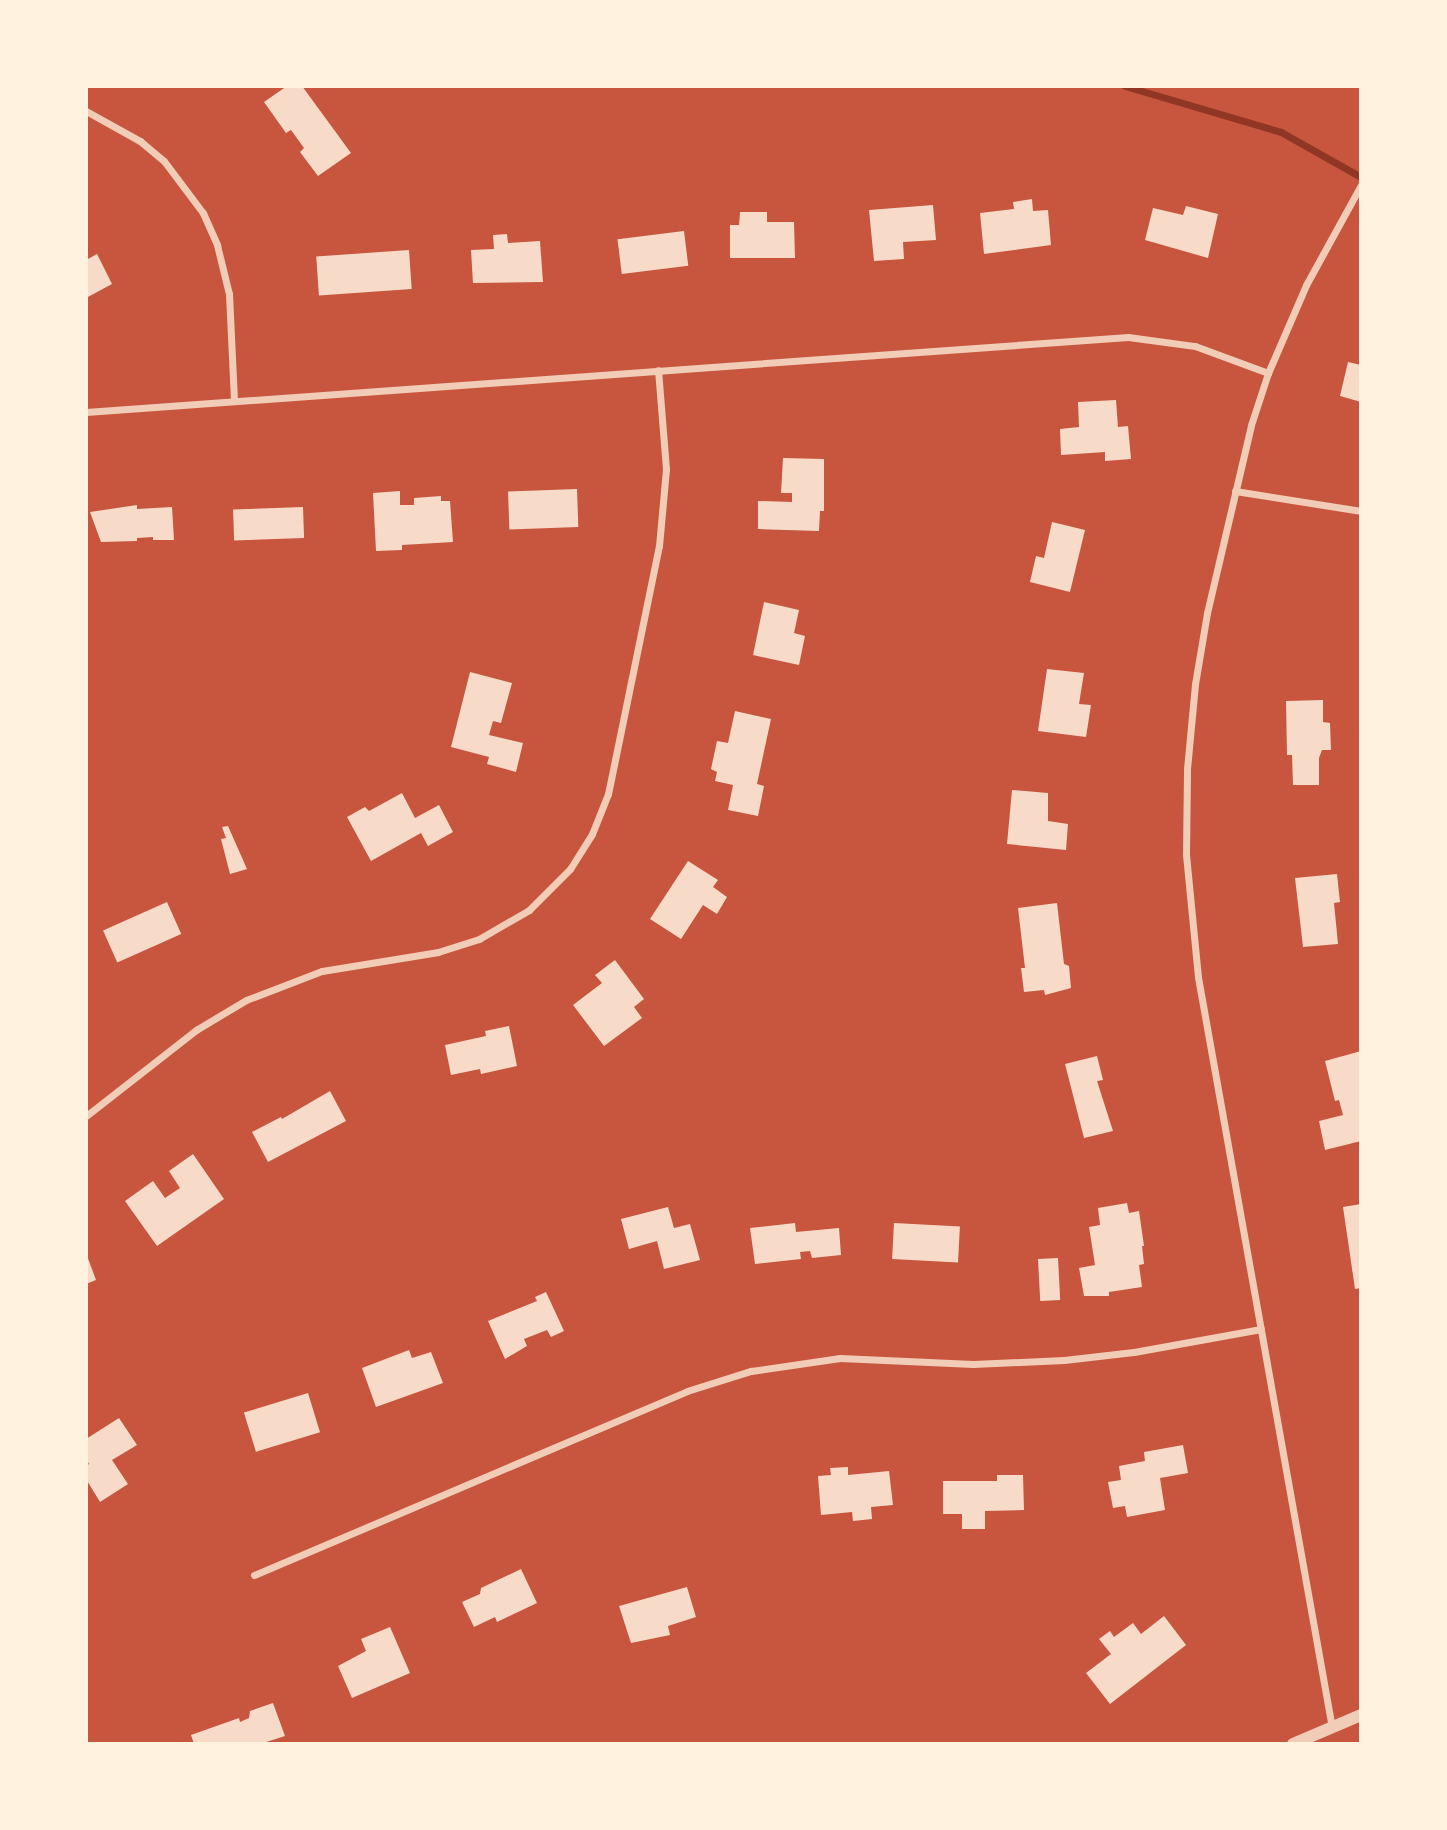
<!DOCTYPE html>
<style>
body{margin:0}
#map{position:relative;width:1447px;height:1830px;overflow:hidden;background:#c8553d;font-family:Commissioner,sans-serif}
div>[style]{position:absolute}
.stream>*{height:7px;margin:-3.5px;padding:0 3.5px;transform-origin:3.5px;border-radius:3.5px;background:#8f3625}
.building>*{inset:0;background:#f7dbc8;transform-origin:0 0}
.minor>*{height:7px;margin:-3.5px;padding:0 3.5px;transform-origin:3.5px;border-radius:3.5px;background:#f1ccb7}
.tertiary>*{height:12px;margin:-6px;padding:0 6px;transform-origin:6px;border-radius:6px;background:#f1ccb7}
span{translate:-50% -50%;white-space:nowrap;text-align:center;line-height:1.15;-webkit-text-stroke:6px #fff3e0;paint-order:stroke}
.frame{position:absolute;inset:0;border:88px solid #fff3e0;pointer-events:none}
</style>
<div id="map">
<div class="stream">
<div style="left:1125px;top:86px;width:163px;rotate:16.4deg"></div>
<div style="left:1281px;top:132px;width:92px;rotate:29.4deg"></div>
</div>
<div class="building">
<div style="clip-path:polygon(287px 86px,302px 86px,351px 153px,318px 176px,300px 152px,304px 148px,291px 130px,286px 133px,264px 102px)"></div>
<div style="clip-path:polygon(1032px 199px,1033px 211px,1048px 210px,1051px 245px,984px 254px,980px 213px,1014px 209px,1013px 202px)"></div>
<div style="clip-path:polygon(933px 205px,936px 240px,903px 242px,904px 259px,874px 261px,869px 210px)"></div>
<div style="clip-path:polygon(1186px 206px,1218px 214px,1208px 258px,1145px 240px,1153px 208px,1183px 215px)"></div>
<div style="clip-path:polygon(740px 212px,767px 212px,767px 222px,794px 222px,795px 258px,730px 258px,730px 225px,739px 225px)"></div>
<div style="left:684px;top:231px;width:35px;height:67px;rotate:83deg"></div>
<div style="clip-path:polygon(507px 234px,508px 243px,540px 241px,543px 282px,473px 283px,471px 250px,494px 249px,493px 235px)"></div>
<div style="left:409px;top:250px;width:39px;height:93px;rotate:86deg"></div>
<div style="clip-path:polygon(97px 254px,112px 284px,86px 298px,86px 260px)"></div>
<div style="clip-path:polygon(1348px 362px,1361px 365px,1361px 402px,1340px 396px)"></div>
<div style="clip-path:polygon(1116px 400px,1118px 427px,1128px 426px,1131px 459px,1105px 461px,1105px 452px,1061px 455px,1060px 429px,1079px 427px,1078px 402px)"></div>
<div style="clip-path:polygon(783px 458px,824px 459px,824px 511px,820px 511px,819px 531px,758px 529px,758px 501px,792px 502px,792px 493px,781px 493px)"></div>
<div style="left:577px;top:489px;width:38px;height:69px;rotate:88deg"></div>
<div style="clip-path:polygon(400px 491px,400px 505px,414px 505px,414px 498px,441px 496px,441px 501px,450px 501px,453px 542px,402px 545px,402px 550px,376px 551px,373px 493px)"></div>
<div style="clip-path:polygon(137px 505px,137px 509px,172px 507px,174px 540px,153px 540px,153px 537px,137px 538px,137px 541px,101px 542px,90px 512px)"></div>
<div style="left:303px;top:507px;width:31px;height:70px;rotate:88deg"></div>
<div style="clip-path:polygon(1052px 522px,1085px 530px,1070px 592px,1030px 582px,1036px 556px,1044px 558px)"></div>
<div style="clip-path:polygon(764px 602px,799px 610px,794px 633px,805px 636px,799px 665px,753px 655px)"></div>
<div style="clip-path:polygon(1047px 669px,1084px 673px,1079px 704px,1091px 705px,1086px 737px,1038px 731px)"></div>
<div style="clip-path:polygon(470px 672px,512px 683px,501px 723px,493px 721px,489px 735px,523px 743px,516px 772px,487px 764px,489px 757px,451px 747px)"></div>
<div style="clip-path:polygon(1323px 700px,1323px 722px,1330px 723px,1331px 750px,1322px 750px,1319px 758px,1319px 785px,1293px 785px,1292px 755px,1287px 755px,1286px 701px)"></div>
<div style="clip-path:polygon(735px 711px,771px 719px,757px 784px,764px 786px,758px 816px,728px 810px,733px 785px,715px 781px,717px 772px,711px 769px,717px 741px,728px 743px)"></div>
<div style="clip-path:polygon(1012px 790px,1048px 793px,1048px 821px,1068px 824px,1066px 850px,1007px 844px)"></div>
<div style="clip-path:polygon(402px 793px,415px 818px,439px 805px,453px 832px,428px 846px,421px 833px,371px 861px,347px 817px,365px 807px,369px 811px)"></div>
<div style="clip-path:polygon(228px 826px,247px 869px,230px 874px,221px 839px,226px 838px,222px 827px)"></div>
<div style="clip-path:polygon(688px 861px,718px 880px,713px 887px,727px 897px,717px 914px,703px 905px,681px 939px,650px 919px)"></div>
<div style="clip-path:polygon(1337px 874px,1340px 902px,1334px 903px,1338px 944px,1303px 947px,1295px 878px)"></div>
<div style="left:167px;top:902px;width:35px;height:70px;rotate:66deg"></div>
<div style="clip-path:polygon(1057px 903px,1064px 964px,1069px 966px,1071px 988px,1045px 995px,1044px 990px,1024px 992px,1021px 968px,1025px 968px,1018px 908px)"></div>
<div style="clip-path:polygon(615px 960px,644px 999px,634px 1007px,642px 1018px,604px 1046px,573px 1005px,602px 983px,595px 975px)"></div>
<div style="clip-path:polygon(509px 1026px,517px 1066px,481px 1074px,480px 1069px,451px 1075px,445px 1045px,486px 1036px,485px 1031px)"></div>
<div style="clip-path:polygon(1361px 1051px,1361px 1141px,1325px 1150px,1319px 1121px,1343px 1115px,1339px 1100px,1335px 1101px,1325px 1061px)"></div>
<div style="clip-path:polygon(1097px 1056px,1103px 1080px,1097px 1081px,1113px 1131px,1084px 1138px,1065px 1064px)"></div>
<div style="clip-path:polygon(330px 1091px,346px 1121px,268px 1162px,252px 1132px,281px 1117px,282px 1119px)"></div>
<div style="clip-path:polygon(193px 1154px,224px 1199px,157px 1246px,125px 1201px,153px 1181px,165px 1198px,180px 1188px,169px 1171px)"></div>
<div style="clip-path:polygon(1127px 1203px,1129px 1213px,1139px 1211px,1144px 1246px,1142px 1246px,1144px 1264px,1139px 1265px,1142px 1287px,1109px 1292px,1109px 1296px,1084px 1296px,1079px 1268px,1095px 1265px,1089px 1227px,1100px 1225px,1098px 1208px)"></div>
<div style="clip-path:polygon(1361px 1204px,1361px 1288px,1355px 1289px,1343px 1207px)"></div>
<div style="clip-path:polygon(668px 1207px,674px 1228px,690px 1224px,700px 1260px,664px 1269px,657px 1241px,629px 1249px,621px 1219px)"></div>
<div style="clip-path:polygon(795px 1223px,796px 1232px,839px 1228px,841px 1255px,812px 1258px,810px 1251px,800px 1252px,801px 1259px,755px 1264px,750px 1228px)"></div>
<div style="left:894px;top:1223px;width:66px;height:36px;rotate:3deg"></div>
<div style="clip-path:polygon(86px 1253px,96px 1280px,86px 1284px)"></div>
<div style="left:1058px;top:1258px;width:42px;height:20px;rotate:87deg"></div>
<div style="clip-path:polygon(546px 1292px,564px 1331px,551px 1337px,547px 1330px,524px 1339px,527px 1346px,505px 1359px,488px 1321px,537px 1301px,535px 1297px)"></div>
<div style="clip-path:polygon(409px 1350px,412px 1358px,431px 1352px,443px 1383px,376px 1407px,362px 1368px)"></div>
<div style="left:308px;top:1393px;width:41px;height:67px;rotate:73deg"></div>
<div style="clip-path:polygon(119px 1418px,137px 1445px,112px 1460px,128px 1484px,100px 1502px,86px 1479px,86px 1466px,89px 1464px,86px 1459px,86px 1439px)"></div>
<div style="clip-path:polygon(1183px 1445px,1188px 1473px,1160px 1478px,1165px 1510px,1127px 1517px,1125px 1506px,1113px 1508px,1108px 1482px,1121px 1480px,1119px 1466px,1145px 1461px,1144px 1452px)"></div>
<div style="clip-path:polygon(848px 1467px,848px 1475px,889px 1471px,893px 1505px,871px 1507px,872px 1519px,853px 1521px,852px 1512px,821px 1515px,818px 1476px,831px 1475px,830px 1468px)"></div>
<div style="clip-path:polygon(997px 1475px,1023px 1475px,1024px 1510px,985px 1511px,985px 1529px,962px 1529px,962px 1514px,943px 1514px,943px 1481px,997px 1481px)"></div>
<div style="clip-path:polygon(521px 1569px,537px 1603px,497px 1622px,495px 1617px,474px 1627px,462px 1602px,480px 1594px,481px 1588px)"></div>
<div style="clip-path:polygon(687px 1587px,696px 1617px,668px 1626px,670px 1635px,631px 1643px,619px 1606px)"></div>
<div style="clip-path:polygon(1164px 1616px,1186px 1645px,1110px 1704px,1086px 1673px,1111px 1654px,1099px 1639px,1110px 1631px,1114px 1637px,1133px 1623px,1141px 1634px)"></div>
<div style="clip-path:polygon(390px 1627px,410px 1673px,352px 1698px,338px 1666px,366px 1651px,361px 1639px)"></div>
<div style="clip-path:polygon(273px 1703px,285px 1736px,260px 1744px,194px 1744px,191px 1735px,239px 1718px,240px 1722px,249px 1718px,250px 1711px)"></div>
</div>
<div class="minor">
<div style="left:86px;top:111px;width:62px;rotate:29.1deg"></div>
<div style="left:140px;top:141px;width:31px;rotate:40deg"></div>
<div style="left:164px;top:161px;width:65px;rotate:53.1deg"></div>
<div style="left:203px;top:213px;width:35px;rotate:66deg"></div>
<div style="left:217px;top:245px;width:50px;rotate:76.2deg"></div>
<div style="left:229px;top:294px;width:106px;rotate:87.3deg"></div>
<div style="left:86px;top:412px;width:1045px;rotate:-4.12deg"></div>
<div style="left:1128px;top:337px;width:68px;rotate:7.7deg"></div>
<div style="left:1195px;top:346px;width:78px;rotate:20.3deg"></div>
<div style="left:1235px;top:491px;width:128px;rotate:9deg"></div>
<div style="left:86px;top:1116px;width:140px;rotate:-38deg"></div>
<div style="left:196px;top:1030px;width:58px;rotate:-31deg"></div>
<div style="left:246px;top:1000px;width:81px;rotate:-20.9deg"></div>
<div style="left:322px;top:971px;width:118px;rotate:-9.3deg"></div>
<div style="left:438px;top:952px;width:43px;rotate:-17.6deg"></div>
<div style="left:479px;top:939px;width:58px;rotate:-30.1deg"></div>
<div style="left:529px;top:910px;width:58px;rotate:-45deg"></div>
<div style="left:570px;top:869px;width:41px;rotate:-57.8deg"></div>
<div style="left:592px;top:834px;width:43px;rotate:-68.2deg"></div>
<div style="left:608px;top:794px;width:253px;rotate:-78.4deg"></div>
<div style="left:659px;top:546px;width:77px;rotate:-84.8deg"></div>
<div style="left:666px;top:469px;width:99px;rotate:-94.6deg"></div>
<div style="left:254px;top:1575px;width:470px;rotate:-23deg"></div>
<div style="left:687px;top:1391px;width:67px;rotate:-17.4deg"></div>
<div style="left:751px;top:1371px;width:90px;rotate:-8.3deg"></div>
<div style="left:840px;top:1358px;width:133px;rotate:2.6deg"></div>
<div style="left:973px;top:1364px;width:91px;rotate:-2.5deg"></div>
<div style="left:1064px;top:1360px;width:70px;rotate:-6.5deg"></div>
<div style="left:1134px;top:1352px;width:129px;rotate:-10.3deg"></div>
<div style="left:1332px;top:1728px;width:763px;rotate:-100.12deg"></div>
<div style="left:1198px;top:977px;width:124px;rotate:-95.6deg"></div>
<div style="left:1186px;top:854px;width:85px;rotate:-89.3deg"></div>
<div style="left:1187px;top:769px;width:85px;rotate:-84.6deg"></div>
<div style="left:1195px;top:684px;width:72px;rotate:-80.4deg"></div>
<div style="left:1207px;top:613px;width:193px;rotate:-76.8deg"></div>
<div style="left:1251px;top:425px;width:55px;rotate:-71.9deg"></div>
<div style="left:1268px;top:373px;width:96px;rotate:-66.6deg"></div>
<div style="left:1306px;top:285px;width:114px;rotate:-61.2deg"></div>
</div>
<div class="tertiary">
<div style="left:1293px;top:1744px;width:74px;rotate:-23.1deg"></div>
</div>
<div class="frame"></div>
</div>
